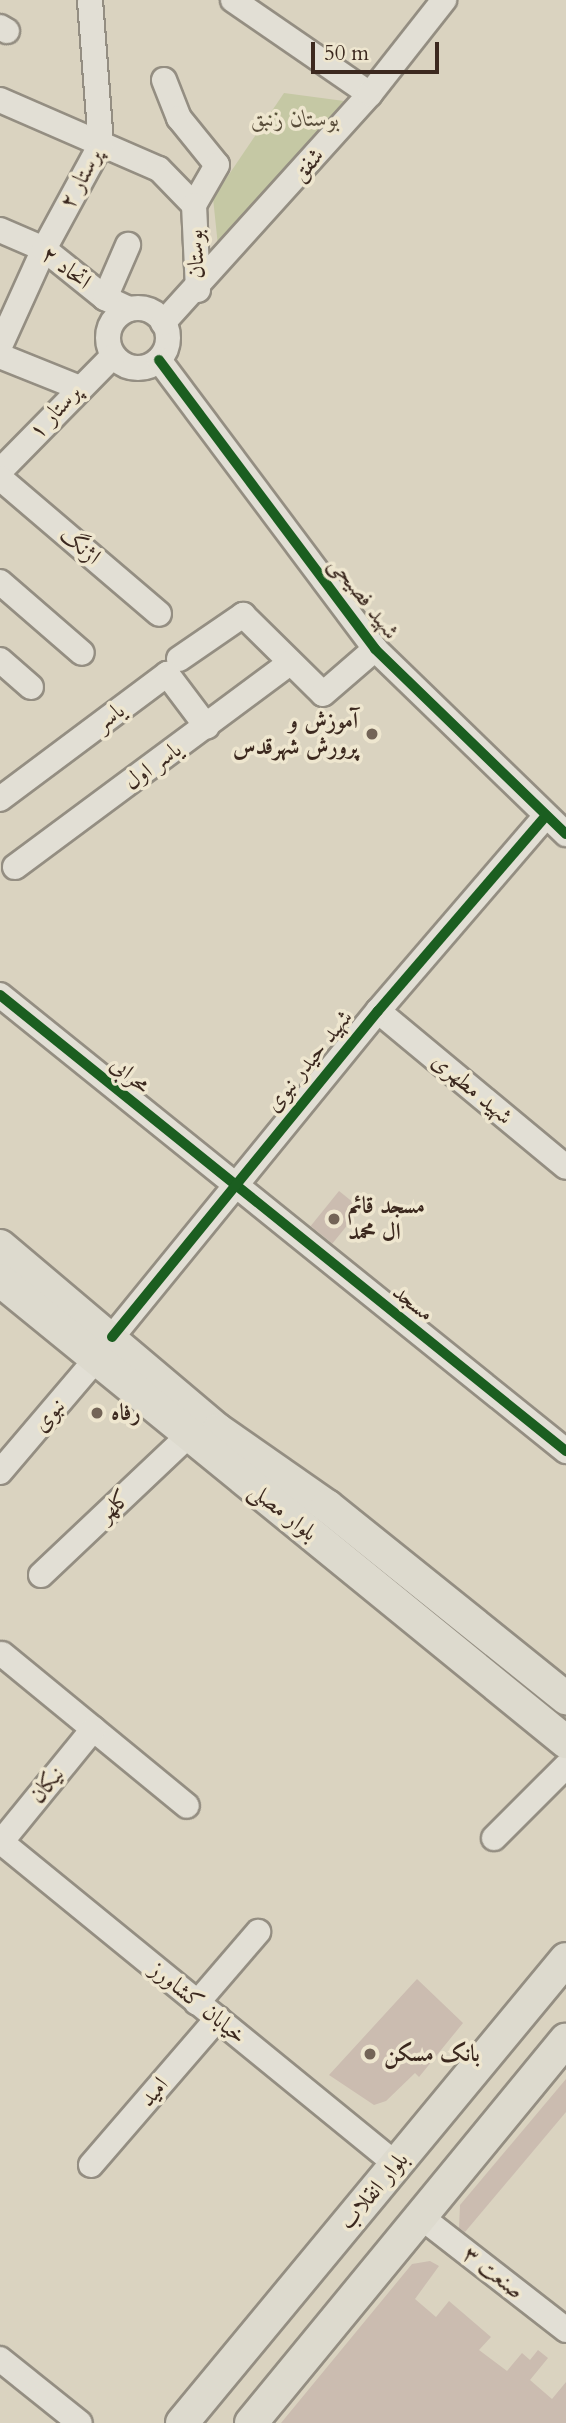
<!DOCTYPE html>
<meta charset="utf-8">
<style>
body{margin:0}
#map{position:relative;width:566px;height:2423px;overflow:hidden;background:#dad3c0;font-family:Cardo,Amiri,serif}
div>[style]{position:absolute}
.green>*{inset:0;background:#c5c8a4}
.building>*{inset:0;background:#cbbcb0;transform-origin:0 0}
.roads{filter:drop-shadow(2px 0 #948e82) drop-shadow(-2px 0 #948e82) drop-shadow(0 2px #948e82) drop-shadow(0 -2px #948e82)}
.minor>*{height:24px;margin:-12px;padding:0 12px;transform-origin:12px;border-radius:12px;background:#e2dfd5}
.minor>.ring{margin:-12px;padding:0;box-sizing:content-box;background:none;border:24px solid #e2dfd5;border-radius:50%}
.major>*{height:32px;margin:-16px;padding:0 16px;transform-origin:16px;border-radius:16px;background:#dddace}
.cycleway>*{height:10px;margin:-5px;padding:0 5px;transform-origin:5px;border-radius:5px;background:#1b5e20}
.dots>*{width:19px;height:19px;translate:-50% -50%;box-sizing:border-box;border:4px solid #eee6cf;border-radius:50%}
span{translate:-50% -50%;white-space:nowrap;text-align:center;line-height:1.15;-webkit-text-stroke:7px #eee6cf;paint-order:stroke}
.park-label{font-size:23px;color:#5a4e3b;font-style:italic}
.street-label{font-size:23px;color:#3c291f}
.poi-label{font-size:23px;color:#3c291f;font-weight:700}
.right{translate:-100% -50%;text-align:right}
.left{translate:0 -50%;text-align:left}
.scale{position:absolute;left:311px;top:42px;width:128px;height:32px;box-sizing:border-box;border:4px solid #3c291f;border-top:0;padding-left:9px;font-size:21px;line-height:24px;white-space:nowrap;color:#3c291f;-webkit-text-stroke:5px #eee6cf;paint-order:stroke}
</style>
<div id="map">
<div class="green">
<div style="clip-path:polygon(284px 93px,344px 101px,218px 246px,213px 198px)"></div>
</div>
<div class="building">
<div style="left:339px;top:1191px;width:28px;height:45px;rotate:39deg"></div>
<div style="clip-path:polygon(417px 1979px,463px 2023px,419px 2077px,415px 2073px,386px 2101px,374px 2105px,329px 2075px)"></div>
<div style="clip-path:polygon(566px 2079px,566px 2112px,465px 2232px,459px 2228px,460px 2205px)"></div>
<div style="clip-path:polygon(430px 2261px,439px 2266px,415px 2299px,436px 2317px,449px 2301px,491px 2337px,479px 2350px,507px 2371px,522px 2353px,530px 2360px,538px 2350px,548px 2358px,530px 2380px,552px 2399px,566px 2382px,566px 2423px,281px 2423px,412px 2264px)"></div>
</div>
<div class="roads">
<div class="minor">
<div style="left:233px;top:0;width:166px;rotate:34.5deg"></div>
<div style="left:0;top:27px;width:8px;rotate:30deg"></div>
<div style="left:164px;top:80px;width:41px;rotate:68.5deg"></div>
<div style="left:179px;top:118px;width:60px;rotate:51deg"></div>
<div style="left:217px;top:165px;width:46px;rotate:119.9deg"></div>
<div style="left:0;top:100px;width:173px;rotate:23.5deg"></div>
<div style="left:159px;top:169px;width:50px;rotate:45.8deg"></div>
<div style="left:194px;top:205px;width:85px;rotate:87.3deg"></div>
<div style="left:0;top:230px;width:48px;rotate:23.4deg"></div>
<div style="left:44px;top:249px;width:78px;rotate:38.8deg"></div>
<div style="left:105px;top:298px;width:26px;rotate:25deg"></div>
<div style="left:105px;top:298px;width:58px;rotate:-66.5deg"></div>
<div class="ring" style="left:108px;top:308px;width:36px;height:36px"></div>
<div style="left:163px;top:323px;width:309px;rotate:-47.9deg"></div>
<div style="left:370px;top:94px;width:120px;rotate:-51.8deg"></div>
<div style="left:0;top:346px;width:107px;rotate:-65.6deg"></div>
<div style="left:44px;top:249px;width:119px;rotate:-61.5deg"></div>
<div style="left:101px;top:144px;width:144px;rotate:-94.4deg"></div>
<div style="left:0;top:356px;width:83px;rotate:21.9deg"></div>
<div style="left:159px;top:360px;width:361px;rotate:53.2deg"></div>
<div style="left:375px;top:649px;width:266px;rotate:44.1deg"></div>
<div style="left:0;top:471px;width:161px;rotate:-45.5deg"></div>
<div style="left:0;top:478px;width:209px;rotate:40.5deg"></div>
<div style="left:0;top:582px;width:108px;rotate:40.9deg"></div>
<div style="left:179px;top:659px;width:78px;rotate:-34.5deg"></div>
<div style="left:243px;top:615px;width:112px;rotate:44.6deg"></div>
<div style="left:323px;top:694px;width:69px;rotate:-40.9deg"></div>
<div style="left:0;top:660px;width:41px;rotate:41.1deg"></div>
<div style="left:0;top:799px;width:209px;rotate:-36.8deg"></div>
<div style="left:167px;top:674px;width:66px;rotate:53deg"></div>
<div style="left:15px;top:867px;width:342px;rotate:-36.6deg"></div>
<div style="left:0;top:995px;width:727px;rotate:38.86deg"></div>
<div style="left:378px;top:1011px;width:244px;rotate:39.7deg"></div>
<div style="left:112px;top:1337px;width:421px;rotate:-50.8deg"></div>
<div style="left:378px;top:1011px;width:256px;rotate:-49.3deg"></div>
<div style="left:0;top:1472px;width:151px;rotate:-49.6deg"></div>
<div style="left:41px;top:1575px;width:201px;rotate:-43.4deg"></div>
<div style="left:2px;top:1654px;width:239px;rotate:39.4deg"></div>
<div style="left:494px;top:1838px;width:102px;rotate:-45deg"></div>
<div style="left:0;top:1841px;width:512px;rotate:39.22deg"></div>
<div style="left:1px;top:1842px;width:146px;rotate:-50.8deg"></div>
<div style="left:197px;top:2003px;width:94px;rotate:-49.3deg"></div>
<div style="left:91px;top:2165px;width:194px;rotate:-49.2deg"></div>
<div style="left:421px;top:2217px;width:184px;rotate:37.9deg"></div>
<div style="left:0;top:2359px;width:102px;rotate:38.7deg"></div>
</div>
<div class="major">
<div style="left:0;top:1246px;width:285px;rotate:40.2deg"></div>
<div style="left:218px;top:1430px;width:133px;rotate:34.9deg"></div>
<div style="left:327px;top:1506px;width:307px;rotate:38.8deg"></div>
<div style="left:0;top:1280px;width:731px;rotate:39.22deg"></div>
<div style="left:182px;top:2423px;width:602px;rotate:-50.39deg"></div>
<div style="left:251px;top:2423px;width:496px;rotate:-50.6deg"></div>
</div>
</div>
<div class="cycleway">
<div style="left:159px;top:360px;width:361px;rotate:53.2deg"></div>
<div style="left:375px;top:649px;width:266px;rotate:44.1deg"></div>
<div style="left:0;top:995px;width:727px;rotate:38.86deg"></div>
<div style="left:112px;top:1337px;width:421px;rotate:-50.8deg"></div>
<div style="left:378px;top:1011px;width:256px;rotate:-49.3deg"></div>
</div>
<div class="dots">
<div style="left:372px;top:734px;background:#736457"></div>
<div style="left:334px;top:1219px;background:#736457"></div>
<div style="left:97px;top:1413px;background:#736457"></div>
<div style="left:370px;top:2054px;background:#736457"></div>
</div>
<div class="park-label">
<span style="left:295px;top:119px">بوستان زنبق</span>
</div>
<div class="street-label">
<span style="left:308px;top:165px;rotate:-49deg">شفق</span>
<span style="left:81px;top:179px;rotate:-62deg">پرستار ۲</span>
<span style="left:196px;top:254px;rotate:-92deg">بوستان</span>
<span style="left:66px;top:268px;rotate:37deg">اتحاد ۲</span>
<span style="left:55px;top:412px;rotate:-47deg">پرستار ۱</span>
<span style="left:80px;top:546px;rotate:40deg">اژنگ</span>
<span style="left:364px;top:598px;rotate:52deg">شهید فصیحی</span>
<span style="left:110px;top:717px;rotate:-37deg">یاسر</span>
<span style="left:153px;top:766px;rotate:-36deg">یاسر اول</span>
<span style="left:309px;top:1061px;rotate:-51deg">شهید حیدر نبوی</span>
<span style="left:130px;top:1075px;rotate:40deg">محرابی</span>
<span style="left:472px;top:1089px;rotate:40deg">شهید مطهری</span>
<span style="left:413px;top:1303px;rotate:38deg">مسجد</span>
<span style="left:49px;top:1415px;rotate:-49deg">نبوی</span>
<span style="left:114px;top:1506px;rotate:-43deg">کلهر</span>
<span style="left:283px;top:1512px;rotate:38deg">بلوار مصلی</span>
<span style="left:47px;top:1785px;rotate:-51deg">نیکان</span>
<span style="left:198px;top:2003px;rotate:39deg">خیابان کشاورز</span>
<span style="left:154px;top:2092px;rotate:-49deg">امید</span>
<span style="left:374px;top:2191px;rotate:-50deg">بلوار انقلاب</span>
<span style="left:493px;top:2273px;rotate:38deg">صنعت ۳</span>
</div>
<div class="poi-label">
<span class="right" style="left:358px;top:734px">آموزش و<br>پرورش شهرقدس</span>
<span class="left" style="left:348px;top:1219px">مسجد قائم<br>ال محمد</span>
<span class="left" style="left:111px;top:1413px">رفاه</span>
<span class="left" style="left:384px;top:2054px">بانک مسکن</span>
</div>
<div class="scale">50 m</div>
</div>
